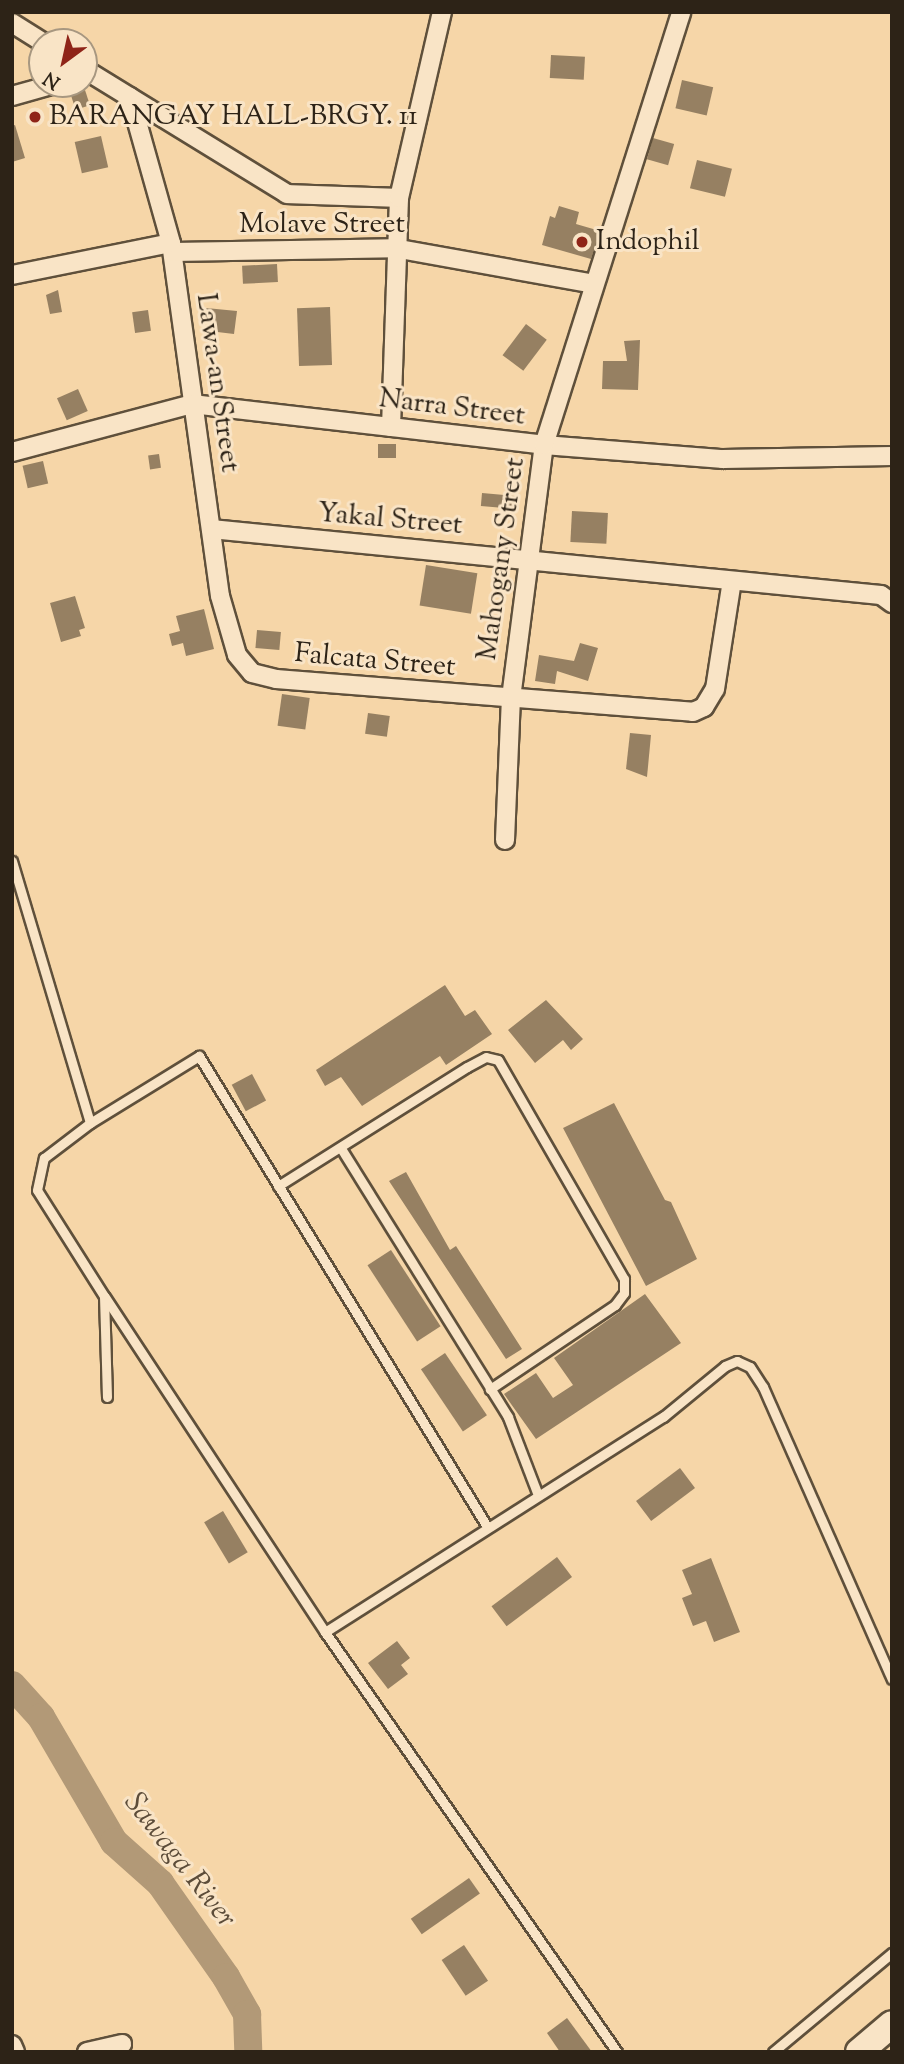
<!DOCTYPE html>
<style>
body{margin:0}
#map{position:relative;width:904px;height:2064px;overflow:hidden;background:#f6d6a8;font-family:"Sorts Mill Goudy",serif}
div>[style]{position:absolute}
.river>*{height:28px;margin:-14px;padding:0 14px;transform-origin:14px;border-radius:14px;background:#b29977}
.building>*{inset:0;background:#968062;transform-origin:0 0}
.roads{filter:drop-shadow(2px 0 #5f503b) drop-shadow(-2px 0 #5f503b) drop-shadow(0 2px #5f503b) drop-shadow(0 -2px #5f503b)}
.lane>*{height:9px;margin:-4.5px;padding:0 4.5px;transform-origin:4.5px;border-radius:4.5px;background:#f9e4c6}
.street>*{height:18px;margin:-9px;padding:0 9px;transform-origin:9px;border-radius:9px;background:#f9e4c6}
.secondary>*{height:26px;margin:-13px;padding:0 13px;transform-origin:13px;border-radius:13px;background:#f9e4c6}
.dots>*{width:19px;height:19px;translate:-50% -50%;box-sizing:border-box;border:4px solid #f9e4c6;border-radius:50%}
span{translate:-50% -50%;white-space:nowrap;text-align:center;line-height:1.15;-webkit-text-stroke:6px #f9e4c6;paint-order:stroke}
.poi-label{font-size:28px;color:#2d2317}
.left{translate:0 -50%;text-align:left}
.street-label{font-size:28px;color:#2d2317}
.water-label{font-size:30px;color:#5c4c39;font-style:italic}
.frame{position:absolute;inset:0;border:14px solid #2d2317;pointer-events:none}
.north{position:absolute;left:28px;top:28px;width:70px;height:70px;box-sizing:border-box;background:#f9e4c6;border:2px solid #a79780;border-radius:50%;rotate:213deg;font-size:19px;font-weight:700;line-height:28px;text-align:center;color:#2d2317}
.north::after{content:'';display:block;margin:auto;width:24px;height:32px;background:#8f2418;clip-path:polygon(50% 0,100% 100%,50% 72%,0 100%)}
</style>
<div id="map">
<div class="river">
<div style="left:12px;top:1685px;width:43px;rotate:47.8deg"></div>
<div style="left:41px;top:1717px;width:145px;rotate:59.7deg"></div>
<div style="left:114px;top:1842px;width:62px;rotate:41.7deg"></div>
<div style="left:160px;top:1883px;width:115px;rotate:54.9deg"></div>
<div style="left:226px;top:1977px;width:43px;rotate:60.4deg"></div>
<div style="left:247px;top:2014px;width:38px;rotate:88deg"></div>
</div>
<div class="building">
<div style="left:551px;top:55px;width:34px;height:23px;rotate:3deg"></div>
<div style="left:682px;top:80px;width:32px;height:29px;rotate:13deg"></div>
<div style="left:85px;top:90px;width:16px;height:15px;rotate:72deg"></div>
<div style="clip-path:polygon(15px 125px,25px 158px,12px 162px,12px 126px)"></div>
<div style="left:101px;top:136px;width:32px;height:27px;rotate:77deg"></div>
<div style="left:653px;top:138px;width:22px;height:22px;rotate:16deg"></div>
<div style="left:697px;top:160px;width:36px;height:29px;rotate:14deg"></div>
<div style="clip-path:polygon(559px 206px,579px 212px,576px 224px,600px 231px,591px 259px,542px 245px,550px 216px,555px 218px)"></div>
<div style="left:277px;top:264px;width:18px;height:35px;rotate:87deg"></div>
<div style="clip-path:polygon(58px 290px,62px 312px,50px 314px,46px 295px)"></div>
<div style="left:330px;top:307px;width:58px;height:33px;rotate:88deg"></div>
<div style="clip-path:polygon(206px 308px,237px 311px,234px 334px,209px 331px)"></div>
<div style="left:148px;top:310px;width:21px;height:16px;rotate:82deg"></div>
<div style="left:526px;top:324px;width:26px;height:39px;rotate:37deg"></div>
<div style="clip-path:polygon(640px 340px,638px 390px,602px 389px,603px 361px,627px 361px,624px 341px)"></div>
<div style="left:78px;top:389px;width:24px;height:23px;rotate:66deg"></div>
<div style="left:378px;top:444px;width:18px;height:14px"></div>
<div style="left:159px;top:454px;width:14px;height:11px;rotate:82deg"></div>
<div style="left:43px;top:461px;width:23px;height:21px;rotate:77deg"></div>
<div style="left:482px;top:493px;width:36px;height:13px;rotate:5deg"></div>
<div style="left:572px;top:511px;width:36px;height:31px;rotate:3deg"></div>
<div style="left:426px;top:565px;width:52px;height:41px;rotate:9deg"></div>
<div style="clip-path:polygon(75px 596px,85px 628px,79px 630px,81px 636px,61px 642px,50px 603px)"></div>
<div style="clip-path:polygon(204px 609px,214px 649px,186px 656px,183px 643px,172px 646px,169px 634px,180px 631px,176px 616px)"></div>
<div style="left:257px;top:630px;width:24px;height:18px;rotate:5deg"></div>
<div style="clip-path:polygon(580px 643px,598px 648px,588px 681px,557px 671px,555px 684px,535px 681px,539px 655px,574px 661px)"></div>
<div style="left:282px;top:694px;width:28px;height:32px;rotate:8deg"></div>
<div style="left:368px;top:713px;width:22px;height:21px;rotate:8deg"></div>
<div style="clip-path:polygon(630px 733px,651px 735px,647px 777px,626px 769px)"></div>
<div style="clip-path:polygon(445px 985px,465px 1016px,475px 1010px,492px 1034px,446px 1065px,440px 1056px,362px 1106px,341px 1077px,325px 1086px,316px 1070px)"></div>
<div style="clip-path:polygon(546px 1000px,583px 1039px,571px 1050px,563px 1040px,535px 1063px,508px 1030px)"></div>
<div style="left:252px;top:1074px;width:30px;height:23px;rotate:62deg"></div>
<div style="clip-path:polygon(614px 1103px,665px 1200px,671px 1202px,697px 1259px,646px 1286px,563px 1128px)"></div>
<div style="clip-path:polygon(406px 1172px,450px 1250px,456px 1246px,522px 1349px,506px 1359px,389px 1181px)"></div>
<div style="left:391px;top:1250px;width:91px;height:28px;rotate:57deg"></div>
<div style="clip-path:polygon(645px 1294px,681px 1343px,536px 1439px,504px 1394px,536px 1373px,553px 1398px,573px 1385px,554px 1358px)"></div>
<div style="left:445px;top:1353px;width:75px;height:29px;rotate:56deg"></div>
<div style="left:680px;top:1468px;width:25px;height:55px;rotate:53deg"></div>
<div style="left:223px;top:1511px;width:48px;height:22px;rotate:59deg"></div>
<div style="left:557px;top:1557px;width:25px;height:82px;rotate:53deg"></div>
<div style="clip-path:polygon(711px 1558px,740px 1632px,714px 1642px,706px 1621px,693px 1626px,682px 1598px,692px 1594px,682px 1570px)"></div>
<div style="clip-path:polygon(397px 1641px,410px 1658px,401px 1665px,408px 1674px,388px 1689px,368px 1663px)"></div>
<div style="left:469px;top:1878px;width:19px;height:71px;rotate:55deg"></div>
<div style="left:464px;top:1945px;width:43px;height:27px;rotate:56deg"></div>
<div style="clip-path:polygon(567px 2018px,592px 2052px,560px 2052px,547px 2033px)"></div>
</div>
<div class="roads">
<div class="lane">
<div style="left:12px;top:861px;width:273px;rotate:73.4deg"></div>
<div style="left:342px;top:1150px;width:314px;rotate:58.1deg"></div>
<div style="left:508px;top:1417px;width:84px;rotate:69deg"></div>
<div style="left:278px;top:1186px;width:223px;rotate:-32.2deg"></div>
<div style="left:467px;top:1067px;width:21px;rotate:-28deg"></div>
<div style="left:486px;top:1057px;width:12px;rotate:14deg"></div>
<div style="left:498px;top:1060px;width:253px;rotate:60.1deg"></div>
<div style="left:624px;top:1279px;width:14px;rotate:90deg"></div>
<div style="left:624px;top:1293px;width:15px;rotate:127deg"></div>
<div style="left:615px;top:1305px;width:151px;rotate:146.1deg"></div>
<div style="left:105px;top:1297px;width:401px;rotate:56.7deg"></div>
<div style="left:107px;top:1397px;width:101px;rotate:-91.7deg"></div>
<div style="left:104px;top:1296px;width:125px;rotate:-122.3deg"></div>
<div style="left:37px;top:1190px;width:33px;rotate:-78deg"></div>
<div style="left:44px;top:1158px;width:58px;rotate:-37.3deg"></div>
<div style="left:90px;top:1123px;width:128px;rotate:-31.6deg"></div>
<div style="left:199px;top:1056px;width:553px;rotate:58.52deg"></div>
<div style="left:617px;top:2052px;width:512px;rotate:-124.81deg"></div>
<div style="left:325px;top:1632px;width:401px;rotate:-32.5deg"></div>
<div style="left:663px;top:1417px;width:80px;rotate:-39.4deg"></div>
<div style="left:725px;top:1366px;width:13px;rotate:-23deg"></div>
<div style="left:737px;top:1361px;width:14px;rotate:25deg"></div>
<div style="left:750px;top:1367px;width:24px;rotate:57deg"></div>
<div style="left:763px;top:1387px;width:319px;rotate:66.2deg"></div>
<div style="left:773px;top:2052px;width:155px;rotate:-39.8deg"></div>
</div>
<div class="street">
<div style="left:12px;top:23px;width:36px;rotate:32deg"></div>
<div style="left:84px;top:69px;width:238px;rotate:31.6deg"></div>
<div style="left:287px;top:194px;width:112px;rotate:2deg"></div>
<div style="left:12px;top:96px;width:45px;rotate:-15.6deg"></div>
<div style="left:130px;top:97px;width:152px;rotate:74.3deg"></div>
<div style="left:171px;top:243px;width:356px;rotate:82.1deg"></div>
<div style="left:220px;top:596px;width:61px;rotate:73.9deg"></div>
<div style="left:237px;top:655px;width:23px;rotate:50deg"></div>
<div style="left:252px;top:673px;width:25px;rotate:14deg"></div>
<div style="left:276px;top:679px;width:418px;rotate:4.5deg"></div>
<div style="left:693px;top:712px;width:12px;rotate:-24deg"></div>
<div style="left:704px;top:707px;width:21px;rotate:-59deg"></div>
<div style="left:715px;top:689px;width:109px;rotate:-81.1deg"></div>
<div style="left:173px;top:252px;width:221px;rotate:-1deg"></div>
<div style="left:394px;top:248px;width:203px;rotate:10.2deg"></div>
<div style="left:12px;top:275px;width:162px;rotate:-11.4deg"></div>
<div style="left:391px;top:427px;width:229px;rotate:-88deg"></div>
<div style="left:399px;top:198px;width:191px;rotate:-77deg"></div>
<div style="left:12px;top:452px;width:186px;rotate:-14.9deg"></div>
<div style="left:192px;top:404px;width:354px;rotate:6.6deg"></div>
<div style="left:544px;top:445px;width:180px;rotate:4.5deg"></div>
<div style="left:723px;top:459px;width:169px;rotate:-1deg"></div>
<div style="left:211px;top:529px;width:673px;rotate:5.63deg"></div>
<div style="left:881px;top:595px;width:14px;rotate:36deg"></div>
<div style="left:505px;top:840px;width:142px;rotate:-87.6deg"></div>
<div style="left:511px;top:698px;width:255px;rotate:-82.6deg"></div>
<div style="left:544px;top:445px;width:454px;rotate:-72.4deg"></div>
<div style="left:12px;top:2045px;width:8px;rotate:67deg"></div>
<div style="left:87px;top:2052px;width:36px;rotate:-13deg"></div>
</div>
<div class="secondary">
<div style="left:859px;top:2052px;width:43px;rotate:-40.3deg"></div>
</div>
</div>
<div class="dots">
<div style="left:35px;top:117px;background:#8f2418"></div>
<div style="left:582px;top:242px;background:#8f2418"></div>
</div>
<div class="poi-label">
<span class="left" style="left:49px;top:117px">BARANGAY HALL-BRGY. 11</span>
<span class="left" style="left:596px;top:242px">Indophil</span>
</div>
<div class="street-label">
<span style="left:322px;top:225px">Molave Street</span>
<span style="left:217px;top:383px;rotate:82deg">Lawa-an Street</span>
<span style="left:452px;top:408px;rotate:7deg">Narra Street</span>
<span style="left:390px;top:520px;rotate:5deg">Yakal Street</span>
<span style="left:502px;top:559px;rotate:-82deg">Mahogany Street</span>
<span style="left:375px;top:661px;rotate:5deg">Falcata Street</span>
</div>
<div class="water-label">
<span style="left:179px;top:1861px;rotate:52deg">Sawaga River</span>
</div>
<div class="frame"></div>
<div class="north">N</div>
</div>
